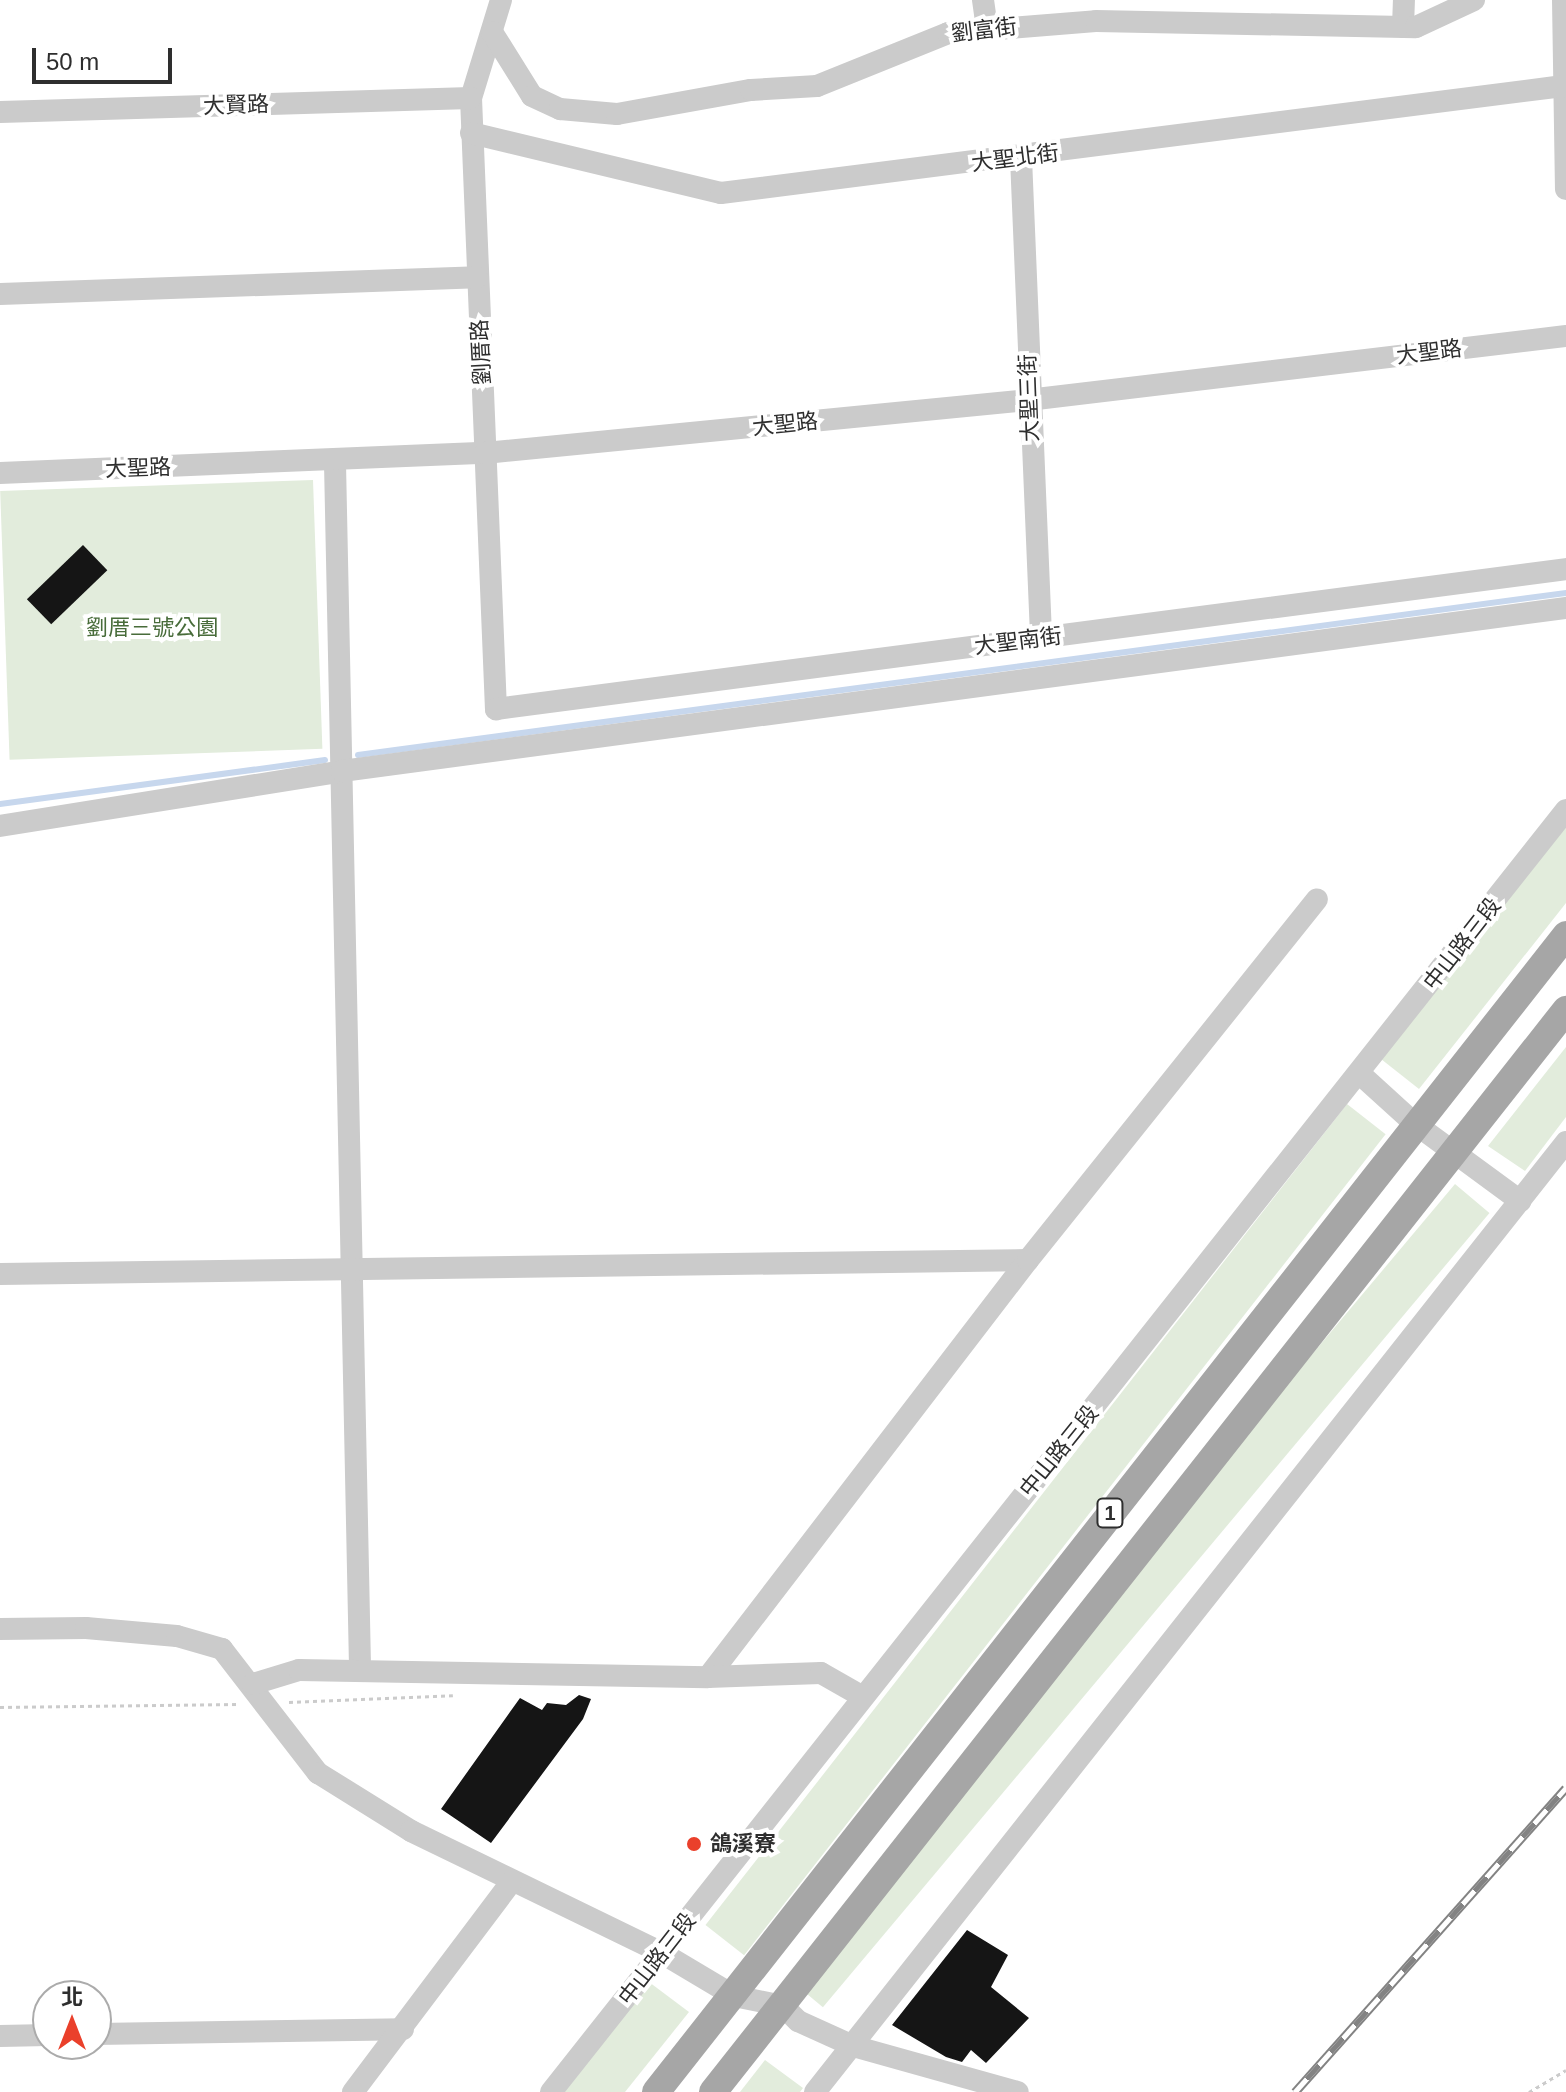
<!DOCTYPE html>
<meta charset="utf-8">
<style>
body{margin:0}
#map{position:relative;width:1566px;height:2092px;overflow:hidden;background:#fff;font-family:Helvetica,"Noto Sans TC",sans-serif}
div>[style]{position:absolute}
.green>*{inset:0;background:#e2ecdc;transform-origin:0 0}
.stream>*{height:6px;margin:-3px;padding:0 3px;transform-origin:3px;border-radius:3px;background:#c7d7ed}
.building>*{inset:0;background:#151515;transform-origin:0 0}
.path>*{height:3px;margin-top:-1.5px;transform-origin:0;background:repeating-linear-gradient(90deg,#cbcbcb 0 4px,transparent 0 8px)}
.minor>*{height:22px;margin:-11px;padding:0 11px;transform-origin:11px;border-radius:11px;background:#cbcbcb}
.major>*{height:28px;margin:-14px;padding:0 14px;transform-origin:14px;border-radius:14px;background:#a6a6a6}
.rail>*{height:9px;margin-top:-4.5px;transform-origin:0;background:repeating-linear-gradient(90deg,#fff 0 18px,#838383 0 36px);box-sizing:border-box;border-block:2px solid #838383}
.dots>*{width:22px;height:22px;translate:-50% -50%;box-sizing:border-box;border:4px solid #fff;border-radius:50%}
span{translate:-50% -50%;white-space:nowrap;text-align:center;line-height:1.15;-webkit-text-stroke:8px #fff;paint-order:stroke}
.shield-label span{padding:2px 6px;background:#fff;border:2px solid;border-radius:6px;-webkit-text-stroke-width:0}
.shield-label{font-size:20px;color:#2e2e2e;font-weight:700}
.street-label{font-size:22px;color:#2e2e2e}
.park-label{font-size:22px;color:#486c3a}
.poi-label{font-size:22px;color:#2e2e2e;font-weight:700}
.left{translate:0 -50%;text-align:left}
.north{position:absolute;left:32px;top:1980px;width:80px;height:80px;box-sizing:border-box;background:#fff;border:2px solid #ababab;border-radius:50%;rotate:0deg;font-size:22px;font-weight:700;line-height:32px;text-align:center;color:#2e2e2e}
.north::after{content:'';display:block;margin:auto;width:28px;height:36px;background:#ea402b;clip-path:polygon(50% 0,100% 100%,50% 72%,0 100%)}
.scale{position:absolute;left:32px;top:48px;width:140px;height:36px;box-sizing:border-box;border:4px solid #2e2e2e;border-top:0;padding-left:10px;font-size:24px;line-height:28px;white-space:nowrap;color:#2e2e2e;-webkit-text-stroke:6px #fff;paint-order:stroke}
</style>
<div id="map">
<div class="green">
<div style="left:313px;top:480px;width:269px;height:313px;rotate:88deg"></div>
<div style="clip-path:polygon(1566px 822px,1566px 903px,1419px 1089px,1381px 1059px)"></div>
<div style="clip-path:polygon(1566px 1047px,1566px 1117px,1525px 1171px,1488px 1146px)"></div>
<div style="left:1347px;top:1104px;width:49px;height:1042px;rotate:38deg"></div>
<div style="left:1455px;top:1184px;width:45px;height:1037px;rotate:40deg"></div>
<div style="clip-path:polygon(649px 1982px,689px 2012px,625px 2092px,561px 2092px)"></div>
<div style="clip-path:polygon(765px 2060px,803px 2088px,800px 2092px,740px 2092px)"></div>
</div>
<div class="stream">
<div style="left:358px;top:755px;width:1219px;rotate:-7.64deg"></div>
<div style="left:0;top:804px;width:328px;rotate:-7.7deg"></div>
</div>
<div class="building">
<div style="left:83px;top:545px;width:35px;height:78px;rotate:46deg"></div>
<div style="clip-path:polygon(579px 1695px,591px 1699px,583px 1719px,491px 1843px,441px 1809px,520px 1698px,542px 1710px,547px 1703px,566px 1705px)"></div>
<div style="clip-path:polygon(967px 1930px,1008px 1955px,991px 1987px,1029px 2018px,986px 2063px,971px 2050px,962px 2062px,946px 2057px,892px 2025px)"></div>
</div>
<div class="path">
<div style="left:289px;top:1702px;width:164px;rotate:-2.4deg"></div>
<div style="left:0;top:1707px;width:238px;rotate:-0.7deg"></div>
<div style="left:1529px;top:2092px;width:43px;rotate:-30.7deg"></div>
</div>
<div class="minor">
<div style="left:501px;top:0;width:102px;rotate:107deg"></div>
<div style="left:471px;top:98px;width:612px;rotate:87.66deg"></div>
<div style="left:496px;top:709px;width:1079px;rotate:-7.45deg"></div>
<div style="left:983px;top:0;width:29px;rotate:82deg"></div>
<div style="left:1563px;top:0;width:189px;rotate:89.1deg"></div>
<div style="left:1403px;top:27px;width:27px;rotate:-88deg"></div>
<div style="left:492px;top:32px;width:75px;rotate:58deg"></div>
<div style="left:532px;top:96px;width:31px;rotate:25deg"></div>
<div style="left:560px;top:109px;width:57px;rotate:5deg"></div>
<div style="left:617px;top:114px;width:136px;rotate:-10.2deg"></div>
<div style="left:751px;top:90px;width:66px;rotate:-3.5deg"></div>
<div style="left:817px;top:86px;width:141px;rotate:-22deg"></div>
<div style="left:948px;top:33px;width:148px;rotate:-4.6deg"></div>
<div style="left:1096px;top:21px;width:320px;rotate:1.1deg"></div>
<div style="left:1416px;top:27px;width:64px;rotate:-25deg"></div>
<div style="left:0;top:112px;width:471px;rotate:-1.7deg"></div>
<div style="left:471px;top:133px;width:257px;rotate:13.5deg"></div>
<div style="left:721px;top:193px;width:849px;rotate:-7.24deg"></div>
<div style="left:1021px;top:158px;width:480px;rotate:87.6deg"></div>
<div style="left:0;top:294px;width:477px;rotate:-2deg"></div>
<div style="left:335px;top:463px;width:1206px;rotate:88.81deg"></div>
<div style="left:0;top:473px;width:485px;rotate:-2.4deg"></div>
<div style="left:485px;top:453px;width:546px;rotate:-5.57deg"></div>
<div style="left:1028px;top:400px;width:542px;rotate:-6.78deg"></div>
<div style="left:0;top:826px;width:346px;rotate:-9.1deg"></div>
<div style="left:342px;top:771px;width:1235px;rotate:-7.59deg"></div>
<div style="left:1360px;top:1074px;width:73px;rotate:42.2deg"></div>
<div style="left:1414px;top:1123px;width:132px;rotate:36.3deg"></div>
<div style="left:0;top:1274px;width:1028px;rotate:-0.78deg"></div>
<div style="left:0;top:1629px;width:86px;rotate:-0.7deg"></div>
<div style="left:86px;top:1628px;width:91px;rotate:5deg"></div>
<div style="left:177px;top:1636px;width:47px;rotate:16.1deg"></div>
<div style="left:222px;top:1649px;width:157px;rotate:52.3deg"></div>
<div style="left:318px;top:1773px;width:110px;rotate:31.9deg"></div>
<div style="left:411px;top:1831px;width:279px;rotate:25.9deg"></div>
<div style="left:662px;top:1953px;width:84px;rotate:30.8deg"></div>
<div style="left:734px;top:1996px;width:50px;rotate:11.5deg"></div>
<div style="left:783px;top:2006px;width:21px;rotate:45deg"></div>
<div style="left:798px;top:2021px;width:60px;rotate:24.4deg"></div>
<div style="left:853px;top:2046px;width:171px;rotate:15.6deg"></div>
<div style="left:708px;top:1677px;width:526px;rotate:-52.5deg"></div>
<div style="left:1028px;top:1260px;width:462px;rotate:-51.3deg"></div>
<div style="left:253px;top:1684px;width:48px;rotate:-16.9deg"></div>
<div style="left:299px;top:1670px;width:409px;rotate:1deg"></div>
<div style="left:708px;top:1677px;width:113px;rotate:-2deg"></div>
<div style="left:821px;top:1673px;width:48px;rotate:29.7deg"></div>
<div style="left:96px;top:2034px;width:307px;rotate:-0.9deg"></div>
<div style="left:0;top:2036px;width:48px;rotate:-1.2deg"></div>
<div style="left:353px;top:2092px;width:264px;rotate:-53deg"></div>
<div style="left:551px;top:2092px;width:1635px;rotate:-51.63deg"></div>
<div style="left:815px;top:2092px;width:1211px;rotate:-51.67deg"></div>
</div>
<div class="major">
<div style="left:656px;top:2092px;width:1472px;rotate:-51.81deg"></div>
<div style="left:713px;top:2092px;width:1378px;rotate:-51.75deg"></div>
</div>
<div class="rail">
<div style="left:1295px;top:2092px;width:407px;rotate:-48.3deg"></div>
</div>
<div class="dots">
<div style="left:694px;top:1844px;background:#ea402b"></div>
</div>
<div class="shield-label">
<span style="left:1110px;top:1513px">1</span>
</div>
<div class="street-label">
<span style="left:984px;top:30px;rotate:-7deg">劉富街</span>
<span style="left:236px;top:105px;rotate:-2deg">大賢路</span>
<span style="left:1015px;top:158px;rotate:-7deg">大聖北街</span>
<span style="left:481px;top:352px;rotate:-93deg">劉厝路</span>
<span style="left:1429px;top:352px;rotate:-7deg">大聖路</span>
<span style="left:1029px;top:398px;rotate:-92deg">大聖三街</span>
<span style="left:785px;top:424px;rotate:-6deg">大聖路</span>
<span style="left:138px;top:468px;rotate:-2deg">大聖路</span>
<span style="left:1018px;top:641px;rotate:-7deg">大聖南街</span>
<span style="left:1462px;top:944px;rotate:-52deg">中山路三段</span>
<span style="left:1059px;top:1451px;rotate:-51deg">中山路三段</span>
<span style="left:657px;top:1959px;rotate:-52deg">中山路三段</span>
</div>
<div class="park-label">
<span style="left:152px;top:628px">劉厝三號公園</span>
</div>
<div class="poi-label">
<span class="left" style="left:710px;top:1844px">鴿溪寮</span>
</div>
<div class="north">北</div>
<div class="scale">50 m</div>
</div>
